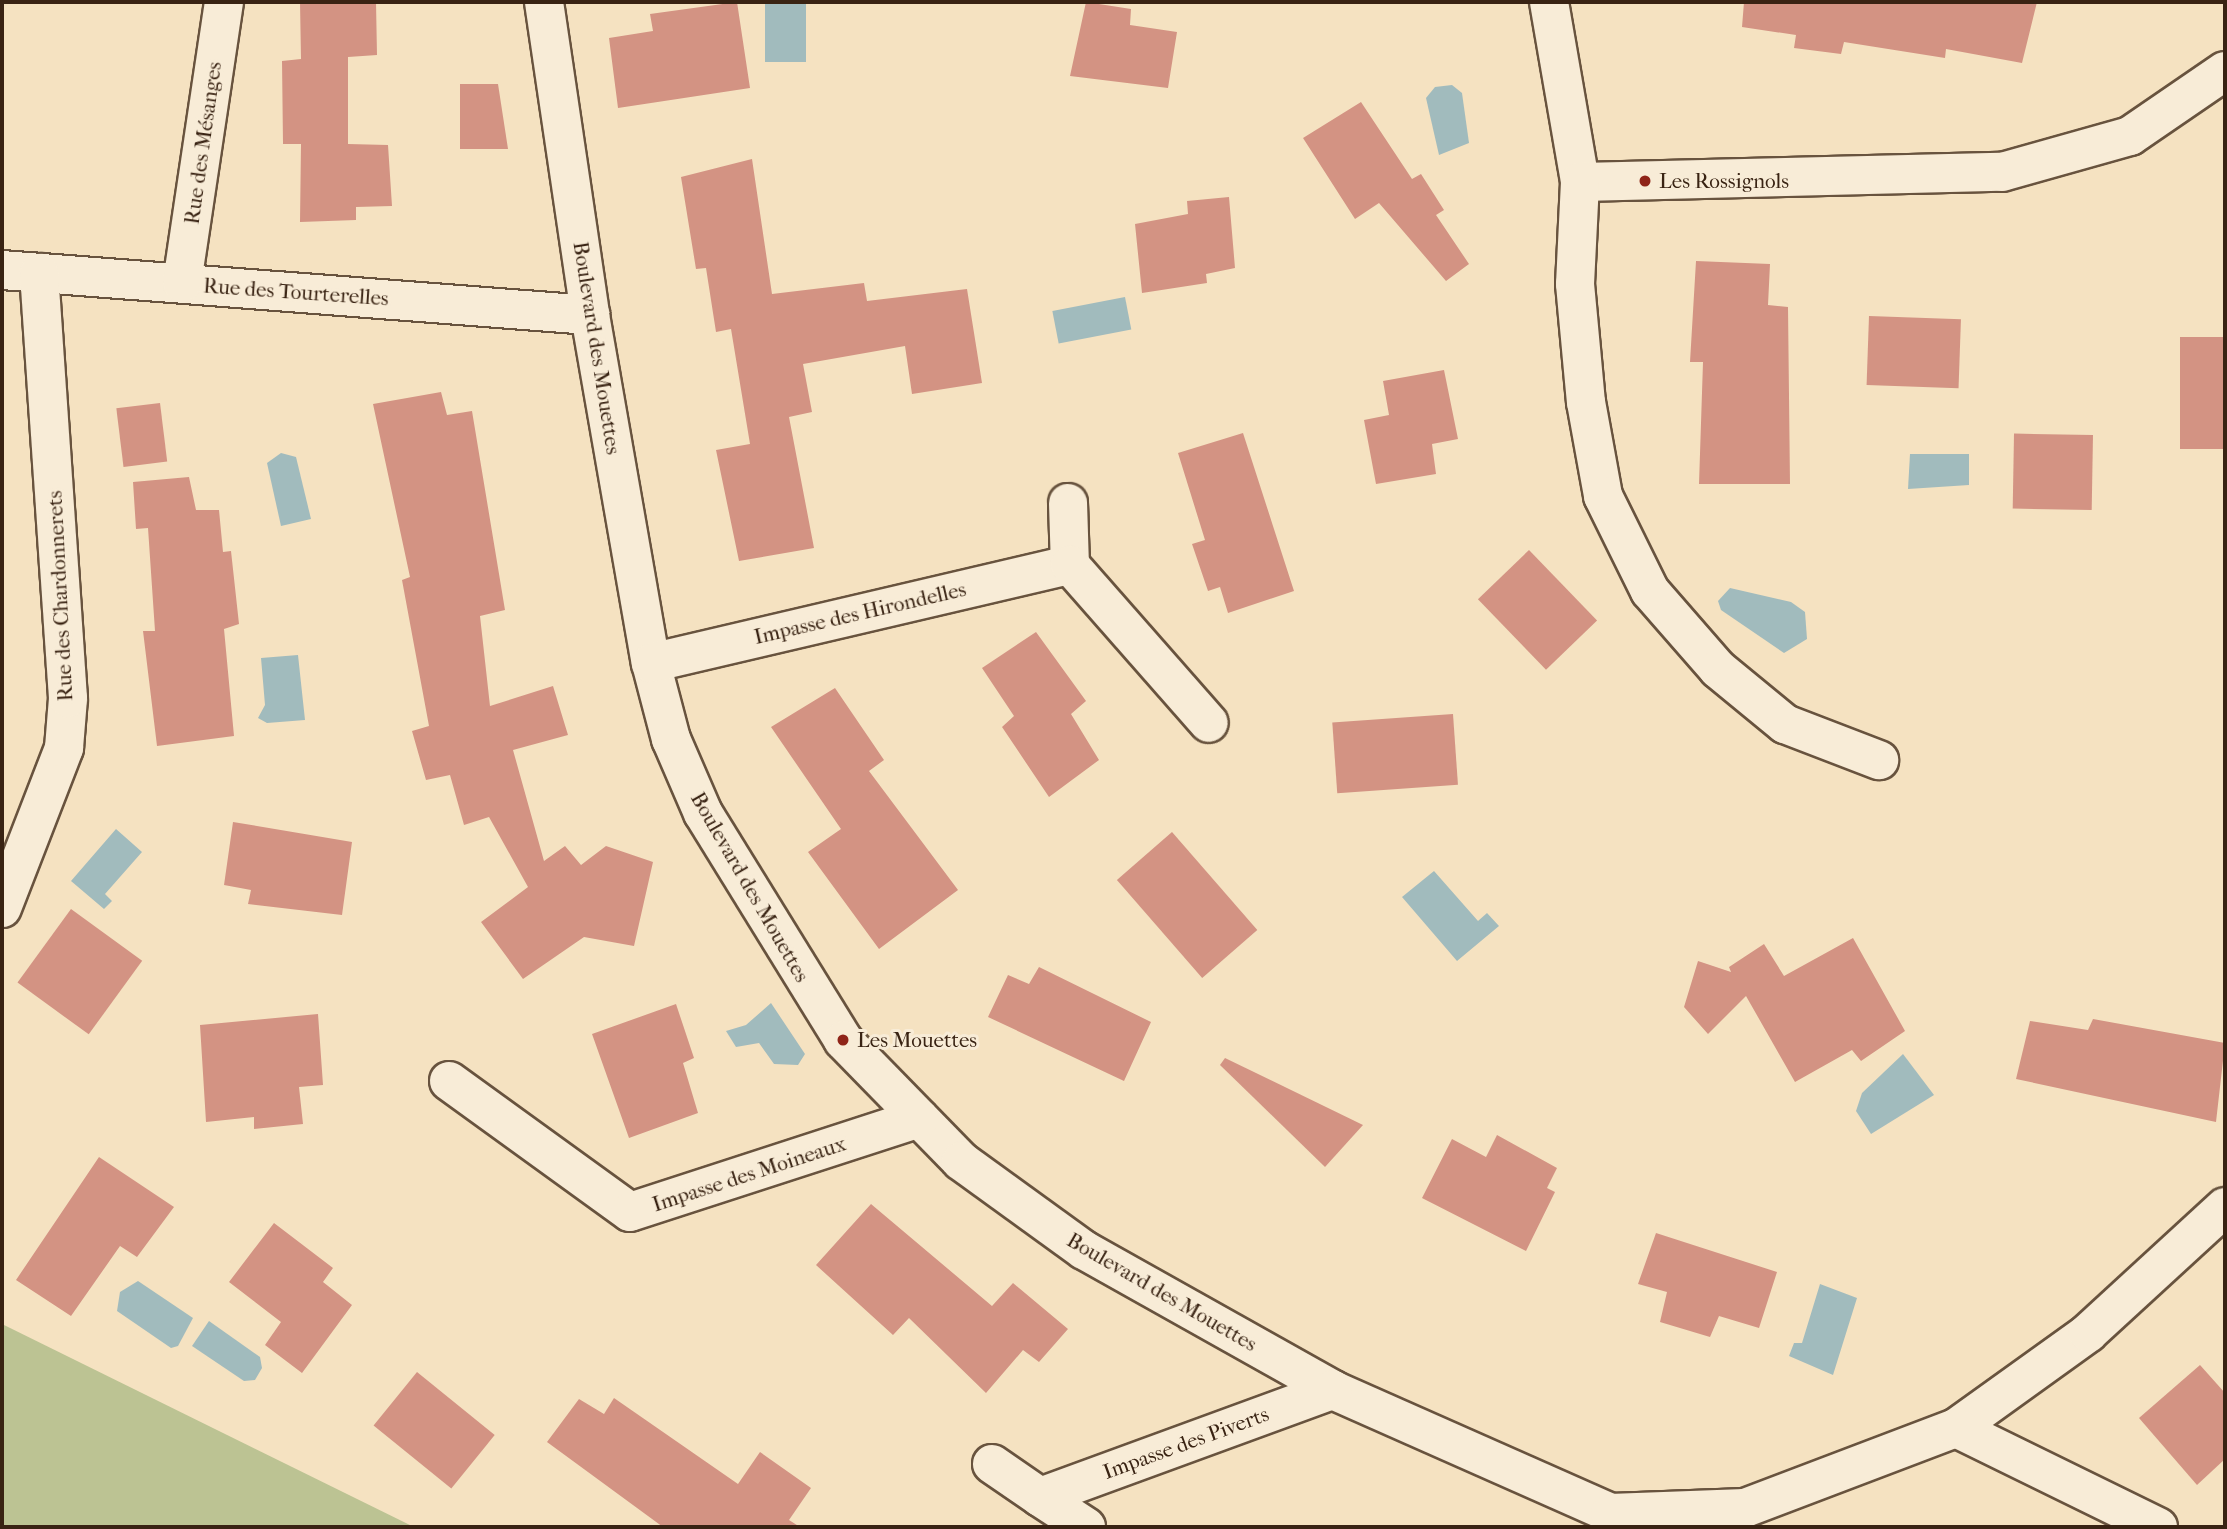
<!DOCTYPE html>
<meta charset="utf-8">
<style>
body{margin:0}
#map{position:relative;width:2227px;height:1529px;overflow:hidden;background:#f5e2c1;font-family:"IM FELL French Canon",serif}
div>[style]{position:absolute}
.green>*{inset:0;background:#bcc393}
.water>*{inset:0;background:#a1bbbd;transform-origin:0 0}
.building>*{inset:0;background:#d39383;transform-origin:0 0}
.roads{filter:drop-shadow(2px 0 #68533e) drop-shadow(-2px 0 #68533e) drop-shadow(0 2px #68533e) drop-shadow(0 -2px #68533e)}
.minor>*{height:38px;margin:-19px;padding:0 19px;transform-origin:19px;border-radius:19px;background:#f8ecd7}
.dots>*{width:19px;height:19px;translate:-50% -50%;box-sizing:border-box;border:4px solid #f8ecd7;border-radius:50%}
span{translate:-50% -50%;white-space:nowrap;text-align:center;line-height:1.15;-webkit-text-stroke:6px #f8ecd7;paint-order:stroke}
.street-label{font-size:21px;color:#392313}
.poi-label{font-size:21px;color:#392313}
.left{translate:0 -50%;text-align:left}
.frame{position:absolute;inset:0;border:4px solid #392313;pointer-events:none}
</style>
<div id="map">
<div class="green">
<div style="clip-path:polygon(2px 1324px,414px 1527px,2px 1527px)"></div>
</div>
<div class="water">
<div style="left:765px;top:2px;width:41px;height:60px"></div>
<div style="clip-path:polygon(1452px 85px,1462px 93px,1469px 143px,1439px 155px,1426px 98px,1435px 87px)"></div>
<div style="left:1125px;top:297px;width:33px;height:74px;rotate:79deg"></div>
<div style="clip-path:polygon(281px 453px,296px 457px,311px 519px,281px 526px,267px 463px)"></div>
<div style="clip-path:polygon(1910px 454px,1969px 454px,1969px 485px,1908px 489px)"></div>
<div style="clip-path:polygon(1730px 588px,1791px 602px,1805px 612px,1807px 639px,1784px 653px,1721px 610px,1718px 601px)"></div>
<div style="clip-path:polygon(298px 655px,305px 720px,267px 723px,258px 718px,265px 705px,261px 658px)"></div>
<div style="clip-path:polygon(116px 829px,142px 852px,105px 894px,112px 901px,104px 909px,71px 881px)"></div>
<div style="clip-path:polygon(1434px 871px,1478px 921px,1487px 913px,1499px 926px,1457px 961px,1402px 897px)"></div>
<div style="clip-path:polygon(771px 1003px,805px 1054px,798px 1065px,774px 1064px,759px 1043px,736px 1047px,726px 1031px,746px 1025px)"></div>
<div style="clip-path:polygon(1903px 1054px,1934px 1095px,1871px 1134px,1856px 1111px,1862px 1093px)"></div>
<div style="clip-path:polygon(138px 1281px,193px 1318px,178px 1346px,171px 1348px,117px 1311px,120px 1292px)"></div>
<div style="clip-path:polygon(1820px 1284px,1857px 1298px,1833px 1375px,1789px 1356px,1794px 1343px,1802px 1343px)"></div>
<div style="clip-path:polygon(209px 1321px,260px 1357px,262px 1368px,255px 1380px,244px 1381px,192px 1346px)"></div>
</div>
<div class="building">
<div style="clip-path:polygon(300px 2px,376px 2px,377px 55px,348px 57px,348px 144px,388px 145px,392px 206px,356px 207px,356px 220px,300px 222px,301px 144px,283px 144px,282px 61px,301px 59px)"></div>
<div style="clip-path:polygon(737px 2px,750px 88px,618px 108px,609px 38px,653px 31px,650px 14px)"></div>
<div style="clip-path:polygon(1086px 2px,1131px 9px,1130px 25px,1177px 32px,1168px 88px,1070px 76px)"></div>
<div style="clip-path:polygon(1744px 2px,2037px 2px,2022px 63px,1946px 49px,1945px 58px,1844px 42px,1841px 54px,1794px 48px,1796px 35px,1742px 27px)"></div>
<div style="clip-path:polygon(460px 84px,498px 84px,508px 149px,460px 149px)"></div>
<div style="clip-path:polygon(1361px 102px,1412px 179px,1421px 174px,1444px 210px,1436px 215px,1469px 264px,1446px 281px,1379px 203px,1355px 219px,1303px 138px)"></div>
<div style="clip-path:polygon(752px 159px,772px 294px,864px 283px,867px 301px,967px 289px,982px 383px,912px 394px,905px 346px,803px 364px,812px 412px,789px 417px,814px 548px,739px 561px,716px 450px,750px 444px,731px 329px,716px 332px,706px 268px,696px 269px,681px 177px)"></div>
<div style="clip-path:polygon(1229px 197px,1235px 268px,1206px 274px,1207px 283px,1142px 293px,1135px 224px,1188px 214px,1187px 201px)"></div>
<div style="clip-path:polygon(1696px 261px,1770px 264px,1768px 305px,1788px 307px,1790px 484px,1699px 484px,1703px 362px,1690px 362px)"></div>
<div style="left:1869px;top:316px;width:92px;height:69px;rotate:2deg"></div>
<div style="left:2180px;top:337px;width:45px;height:112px"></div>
<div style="clip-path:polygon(1444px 370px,1458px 439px,1432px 444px,1436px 474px,1376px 484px,1364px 420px,1389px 415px,1383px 381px)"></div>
<div style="clip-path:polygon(441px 392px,447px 415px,472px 411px,505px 610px,480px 616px,490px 706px,553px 686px,568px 735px,513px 750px,544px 861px,565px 846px,581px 865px,606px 846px,653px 862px,634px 946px,584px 937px,523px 979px,481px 922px,528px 887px,489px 817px,464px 825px,450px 775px,426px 780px,412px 731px,429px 726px,402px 580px,410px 577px,373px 404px)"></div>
<div style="left:160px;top:403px;width:59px;height:44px;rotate:83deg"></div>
<div style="clip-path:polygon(1243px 433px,1294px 591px,1228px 613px,1220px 587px,1208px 591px,1192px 544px,1205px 540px,1178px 453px)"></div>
<div style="left:2093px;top:435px;width:75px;height:79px;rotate:91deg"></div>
<div style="clip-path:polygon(189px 477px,196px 510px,219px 510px,223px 552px,231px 551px,239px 624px,224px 629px,234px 736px,157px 746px,143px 631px,155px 631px,148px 528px,136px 529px,133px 482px)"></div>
<div style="left:1529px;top:550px;width:98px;height:71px;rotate:46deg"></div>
<div style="clip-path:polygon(1036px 632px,1086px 701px,1071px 714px,1099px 760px,1049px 797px,1002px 727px,1014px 716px,982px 668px)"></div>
<div style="clip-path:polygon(835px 688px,884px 760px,869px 771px,958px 890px,879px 949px,808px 852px,841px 829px,771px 727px)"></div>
<div style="left:1453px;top:714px;width:71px;height:121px;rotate:86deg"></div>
<div style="clip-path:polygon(233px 822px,352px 842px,342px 915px,248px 904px,251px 890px,224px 885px)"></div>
<div style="left:1172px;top:832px;width:130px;height:73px;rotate:49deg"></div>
<div style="left:71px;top:909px;width:88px;height:91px;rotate:36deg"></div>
<div style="clip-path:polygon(1853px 938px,1905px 1031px,1861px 1061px,1852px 1050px,1795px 1082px,1746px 996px,1708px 1034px,1684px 1007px,1698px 961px,1731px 972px,1729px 967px,1764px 944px,1784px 976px)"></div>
<div style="clip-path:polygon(1039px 967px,1151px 1022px,1124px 1081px,988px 1017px,1008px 975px,1029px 984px)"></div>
<div style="clip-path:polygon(676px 1004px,694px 1058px,683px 1063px,698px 1113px,629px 1138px,592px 1034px)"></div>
<div style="clip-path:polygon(318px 1014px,323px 1085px,299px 1087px,303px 1124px,254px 1129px,254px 1117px,206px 1122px,200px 1025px)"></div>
<div style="clip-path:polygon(2093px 1019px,2225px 1043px,2216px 1122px,2016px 1079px,2030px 1021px,2088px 1030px)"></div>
<div style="clip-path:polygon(1225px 1058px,1363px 1125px,1325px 1167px,1220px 1065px)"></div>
<div style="clip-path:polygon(1497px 1135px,1557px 1168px,1547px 1188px,1555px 1192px,1526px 1251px,1422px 1198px,1452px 1139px,1486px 1157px)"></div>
<div style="clip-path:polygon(99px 1157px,174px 1207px,137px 1257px,120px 1246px,71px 1316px,16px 1280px)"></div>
<div style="clip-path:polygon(871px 1204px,992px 1306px,1013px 1283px,1068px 1329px,1039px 1362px,1023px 1350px,986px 1393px,909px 1318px,893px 1335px,816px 1265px)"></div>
<div style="clip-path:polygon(274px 1223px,333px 1268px,323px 1282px,352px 1305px,302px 1373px,265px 1345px,281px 1322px,229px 1282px)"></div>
<div style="clip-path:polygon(1656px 1233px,1777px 1272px,1759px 1328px,1719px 1316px,1710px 1337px,1660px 1322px,1667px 1292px,1638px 1284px)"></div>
<div style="clip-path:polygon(2200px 1365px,2225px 1393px,2225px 1459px,2197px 1485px,2139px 1418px)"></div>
<div style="left:417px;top:1372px;width:100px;height:69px;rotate:39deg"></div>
<div style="clip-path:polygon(614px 1398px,738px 1484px,760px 1452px,811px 1488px,789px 1520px,800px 1527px,663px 1527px,547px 1442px,579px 1399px,604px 1414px)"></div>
</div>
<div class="roads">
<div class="minor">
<div style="left:544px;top:2px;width:316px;rotate:81.6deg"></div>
<div style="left:590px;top:315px;width:353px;rotate:80.1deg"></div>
<div style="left:651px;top:663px;width:79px;rotate:75.3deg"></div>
<div style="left:671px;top:739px;width:81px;rotate:66.6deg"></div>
<div style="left:703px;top:813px;width:267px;rotate:58.3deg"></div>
<div style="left:843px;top:1040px;width:169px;rotate:45.7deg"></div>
<div style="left:961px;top:1161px;width:152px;rotate:35.9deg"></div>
<div style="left:1084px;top:1250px;width:286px;rotate:29.3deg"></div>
<div style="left:1333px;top:1390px;width:303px;rotate:23.9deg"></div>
<div style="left:1610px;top:1513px;width:135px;rotate:-2.1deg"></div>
<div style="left:1745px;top:1508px;width:226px;rotate:-20.8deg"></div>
<div style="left:1956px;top:1428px;width:163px;rotate:-35.7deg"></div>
<div style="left:2088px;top:1333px;width:186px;rotate:-42.6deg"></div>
<div style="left:1549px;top:2px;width:183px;rotate:80.2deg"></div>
<div style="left:1580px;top:182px;width:422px;rotate:-1.4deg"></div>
<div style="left:2002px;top:172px;width:133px;rotate:-15.7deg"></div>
<div style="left:2130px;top:136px;width:115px;rotate:-34.4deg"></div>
<div style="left:1580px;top:182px;width:102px;rotate:92.8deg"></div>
<div style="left:1575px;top:284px;width:119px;rotate:84.7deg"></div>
<div style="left:1586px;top:402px;width:96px;rotate:79.7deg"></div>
<div style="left:1603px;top:496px;width:106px;rotate:63.7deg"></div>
<div style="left:1650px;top:591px;width:103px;rotate:48.9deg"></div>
<div style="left:1718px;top:669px;width:87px;rotate:39.4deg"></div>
<div style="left:1785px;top:724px;width:101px;rotate:21deg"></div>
<div style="left:2px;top:270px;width:590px;rotate:4.38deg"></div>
<div style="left:182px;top:283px;width:284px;rotate:-81.5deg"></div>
<div style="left:1068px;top:503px;width:62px;rotate:88.2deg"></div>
<div style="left:651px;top:663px;width:430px;rotate:-13.2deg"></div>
<div style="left:1070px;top:565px;width:210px;rotate:48.7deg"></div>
<div style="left:2px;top:908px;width:172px;rotate:-68.8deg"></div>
<div style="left:64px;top:748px;width:50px;rotate:-85.4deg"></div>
<div style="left:68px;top:698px;width:426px;rotate:-93.9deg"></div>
<div style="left:449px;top:1081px;width:223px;rotate:35.9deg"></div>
<div style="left:630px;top:1212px;width:304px;rotate:-18deg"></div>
<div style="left:1956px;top:1428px;width:225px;rotate:26.1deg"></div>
<div style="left:992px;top:1464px;width:58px;rotate:34.5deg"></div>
<div style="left:1040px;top:1497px;width:312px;rotate:-20.1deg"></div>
<div style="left:1040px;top:1497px;width:55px;rotate:33.1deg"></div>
</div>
</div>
<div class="dots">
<div style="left:1645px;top:181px;background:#8f2418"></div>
<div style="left:843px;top:1040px;background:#8f2418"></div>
</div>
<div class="street-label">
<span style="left:203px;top:143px;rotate:-82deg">Rue des Mésanges</span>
<span style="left:296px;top:292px;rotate:4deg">Rue des Tourterelles</span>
<span style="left:597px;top:348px;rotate:81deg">Boulevard des Mouettes</span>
<span style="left:60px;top:596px;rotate:-93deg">Rue des Chardonnerets</span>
<span style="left:860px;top:613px;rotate:-13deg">Impasse des Hirondelles</span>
<span style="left:750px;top:887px;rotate:60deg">Boulevard des Mouettes</span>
<span style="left:749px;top:1174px;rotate:-18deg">Impasse des Moineaux</span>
<span style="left:1162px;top:1292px;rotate:30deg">Boulevard des Mouettes</span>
<span style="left:1186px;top:1443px;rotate:-20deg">Impasse des Piverts</span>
</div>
<div class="poi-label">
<span class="left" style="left:1659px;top:181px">Les Rossignols</span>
<span class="left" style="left:857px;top:1040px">Les Mouettes</span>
</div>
<div class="frame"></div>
</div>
